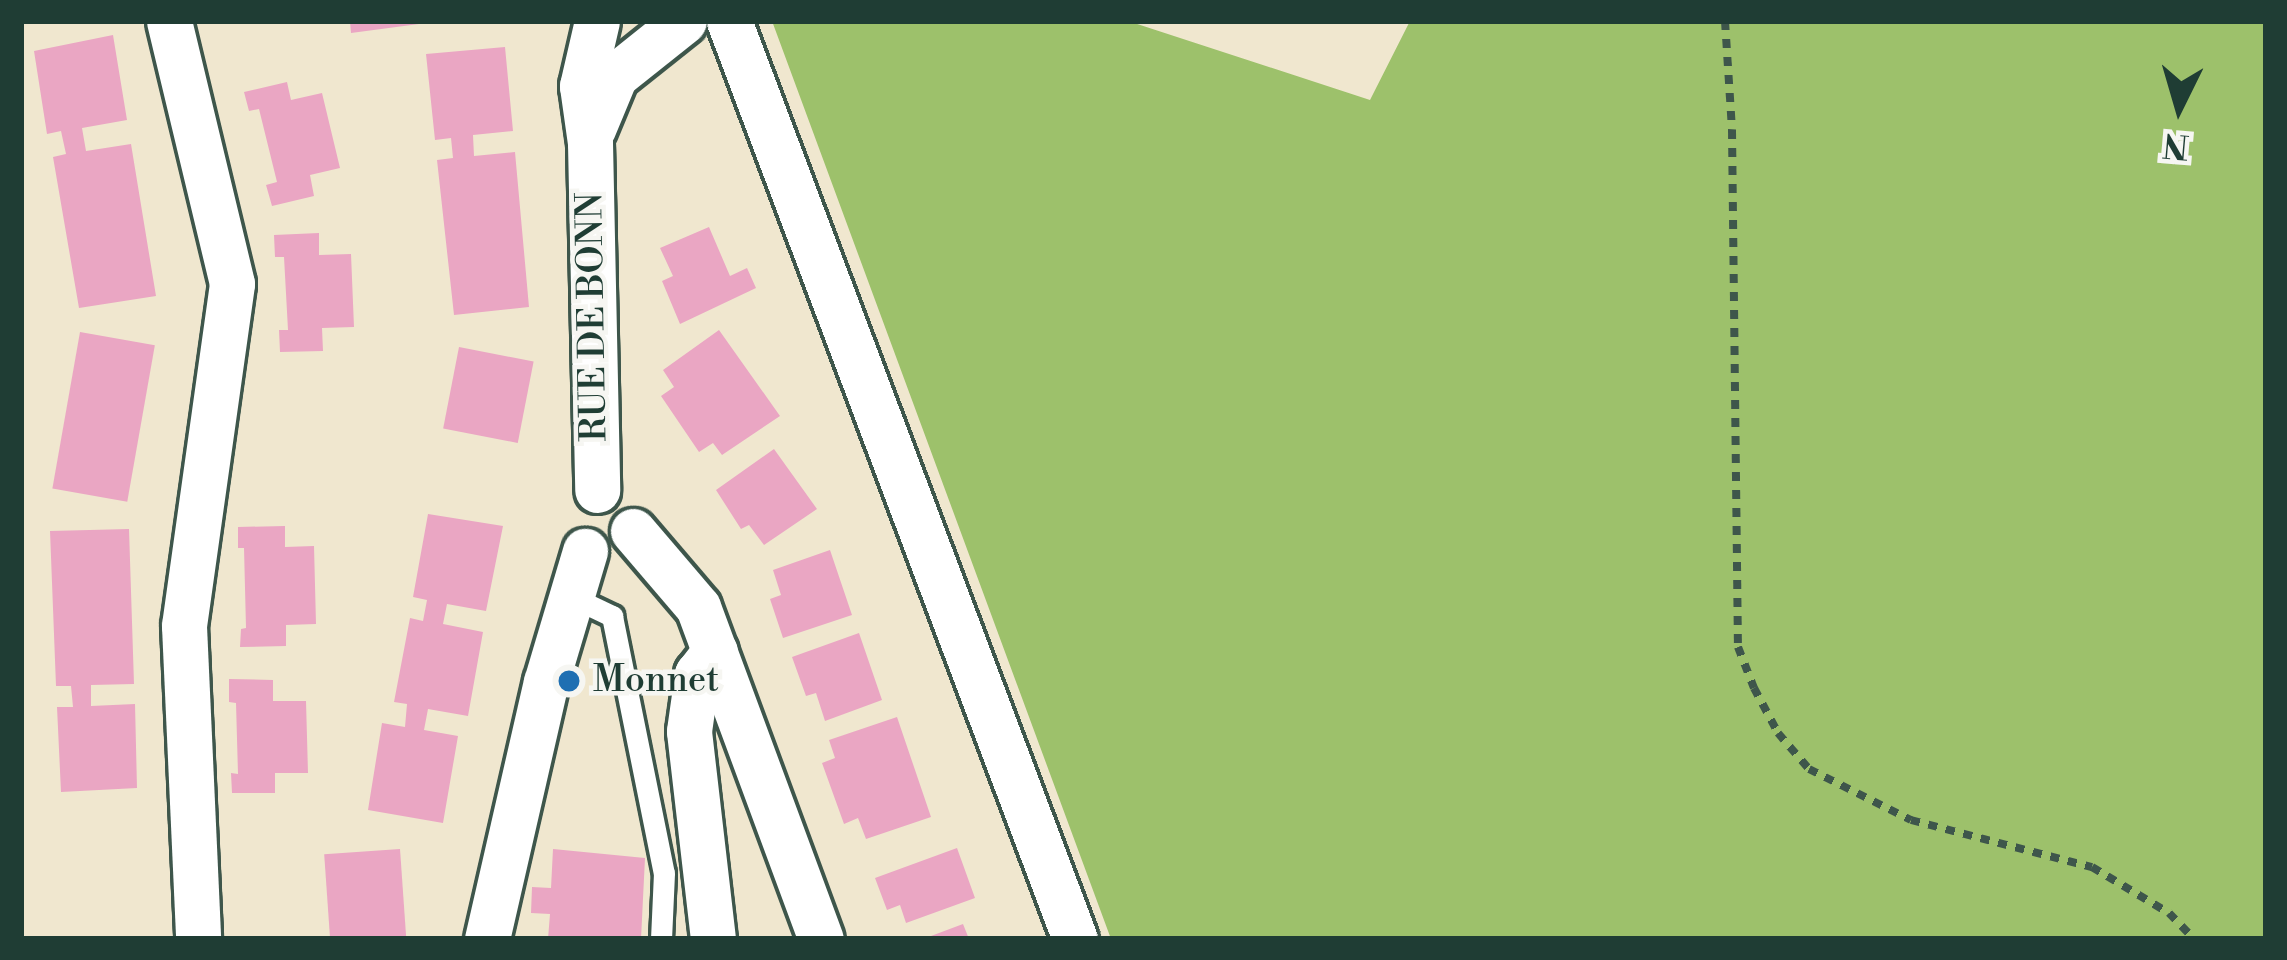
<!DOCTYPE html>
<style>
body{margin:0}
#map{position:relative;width:2287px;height:960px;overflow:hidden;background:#f0e7cf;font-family:"Libre Bodoni",serif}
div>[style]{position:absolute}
.green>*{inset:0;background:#9dc16b}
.building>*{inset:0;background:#eaa6c3;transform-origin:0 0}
.path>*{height:8px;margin-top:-4px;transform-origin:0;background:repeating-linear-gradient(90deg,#3e564b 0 9px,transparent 0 18px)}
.roads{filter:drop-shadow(3px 0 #3e564b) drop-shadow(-3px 0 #3e564b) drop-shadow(0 3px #3e564b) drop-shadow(0 -3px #3e564b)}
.lane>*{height:21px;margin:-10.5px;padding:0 10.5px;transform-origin:10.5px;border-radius:10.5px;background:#fff}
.street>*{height:45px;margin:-22.5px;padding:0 22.5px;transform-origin:22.5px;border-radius:22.5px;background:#fff}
.dots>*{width:33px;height:33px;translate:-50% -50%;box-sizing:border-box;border:6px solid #f6f6f2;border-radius:50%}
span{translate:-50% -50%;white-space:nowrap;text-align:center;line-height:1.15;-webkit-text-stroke:9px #f6f6f2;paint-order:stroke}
.street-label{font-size:36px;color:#1f3d34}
.poi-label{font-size:36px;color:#1f3d34}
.left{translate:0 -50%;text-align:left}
.frame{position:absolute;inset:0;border:24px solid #1f3d34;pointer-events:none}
.north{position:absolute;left:2119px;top:48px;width:120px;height:120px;-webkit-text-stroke:9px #f6f6f2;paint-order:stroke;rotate:185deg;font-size:33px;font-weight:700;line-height:48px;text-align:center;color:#1f3d34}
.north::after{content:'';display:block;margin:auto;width:42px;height:54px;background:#1f3d34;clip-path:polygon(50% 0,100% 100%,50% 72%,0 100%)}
</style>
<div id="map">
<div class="green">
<div style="clip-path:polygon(772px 21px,1128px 21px,1370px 100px,1410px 21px,2266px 21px,2266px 939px,1111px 939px)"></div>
</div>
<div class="building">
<div style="clip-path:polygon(350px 21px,419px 21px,419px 24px,351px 33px)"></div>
<div style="clip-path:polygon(113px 35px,127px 120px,82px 128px,86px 151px,131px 144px,156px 296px,79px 308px,53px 157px,66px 154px,61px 131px,47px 134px,34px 51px)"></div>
<div style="clip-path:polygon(505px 47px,513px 131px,473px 135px,474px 156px,515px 152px,529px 307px,454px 315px,437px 160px,453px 158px,451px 138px,435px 140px,426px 54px)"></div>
<div style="clip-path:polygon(287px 82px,291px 100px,322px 93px,340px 168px,310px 175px,314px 196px,272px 206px,266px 185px,277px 182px,259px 109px,249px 111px,244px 92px)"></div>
<div style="clip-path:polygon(709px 227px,730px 276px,747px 268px,756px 288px,680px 324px,662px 281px,673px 276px,660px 248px)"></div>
<div style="clip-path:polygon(319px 233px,319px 255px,351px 254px,354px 327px,322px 328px,323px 351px,280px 352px,279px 330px,288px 330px,284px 257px,275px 257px,274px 235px)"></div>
<div style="clip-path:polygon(719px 330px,780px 416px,722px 455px,713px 443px,699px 452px,661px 396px,674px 387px,663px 370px)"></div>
<div style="left:80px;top:332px;width:76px;height:159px;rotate:10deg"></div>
<div style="left:459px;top:347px;width:76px;height:83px;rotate:11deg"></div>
<div style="clip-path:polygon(774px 449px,817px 509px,764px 545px,749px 525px,741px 529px,716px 490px)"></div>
<div style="clip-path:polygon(428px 514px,503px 526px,486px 611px,447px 604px,443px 624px,483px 632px,468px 716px,428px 709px,424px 730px,458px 736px,443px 823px,368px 810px,382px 723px,405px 727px,407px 704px,394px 702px,410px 618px,423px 621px,427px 600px,413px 597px)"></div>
<div style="clip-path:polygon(285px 526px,285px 547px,314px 546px,316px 624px,286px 625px,286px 646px,240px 647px,241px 629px,246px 628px,244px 548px,238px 548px,238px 527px)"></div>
<div style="clip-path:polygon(129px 529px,134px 684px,91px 685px,91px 706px,135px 704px,137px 788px,61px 792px,57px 707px,73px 707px,71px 686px,56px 686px,50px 531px)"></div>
<div style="clip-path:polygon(830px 550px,852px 615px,783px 638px,770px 599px,781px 595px,773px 570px)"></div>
<div style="clip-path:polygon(859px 633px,882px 700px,825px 721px,816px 693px,806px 696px,792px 657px)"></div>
<div style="clip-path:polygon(229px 679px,273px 680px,273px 701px,306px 701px,308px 773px,275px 773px,275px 793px,232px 793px,231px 773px,238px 774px,236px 703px,229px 702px)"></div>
<div style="clip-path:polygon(897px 717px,931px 817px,866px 839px,858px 818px,844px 824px,822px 763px,835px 758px,829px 740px)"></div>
<div style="clip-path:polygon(957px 848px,975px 898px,906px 923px,900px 905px,887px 910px,875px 878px)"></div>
<div style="left:400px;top:849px;width:90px;height:76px;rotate:86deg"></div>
<div style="clip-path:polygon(553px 849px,645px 858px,641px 939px,548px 939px,550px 914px,531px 913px,532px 887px,551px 888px)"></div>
<div style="clip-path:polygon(963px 924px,969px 939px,923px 939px)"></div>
</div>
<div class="path">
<div style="left:1725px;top:21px;width:109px;rotate:86.3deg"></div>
<div style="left:1732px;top:130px;width:517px;rotate:89.34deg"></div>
<div style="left:1738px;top:647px;width:44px;rotate:68.7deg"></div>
<div style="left:1754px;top:688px;width:51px;rotate:61.9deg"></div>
<div style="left:1778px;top:733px;width:48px;rotate:49.3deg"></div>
<div style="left:1809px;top:769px;width:114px;rotate:26.6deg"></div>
<div style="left:1911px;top:820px;width:187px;rotate:14.6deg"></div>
<div style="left:2092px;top:867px;width:90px;rotate:30.9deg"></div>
<div style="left:2169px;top:913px;width:36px;rotate:46deg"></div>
</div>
<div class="roads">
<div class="lane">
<div style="left:570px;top:596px;width:47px;rotate:25.5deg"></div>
<div style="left:612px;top:616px;width:262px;rotate:78.6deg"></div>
<div style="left:664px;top:873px;width:66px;rotate:92.6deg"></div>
</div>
<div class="street">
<div style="left:169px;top:21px;width:270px;rotate:76.5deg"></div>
<div style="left:232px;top:284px;width:345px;rotate:98deg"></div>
<div style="left:184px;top:626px;width:313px;rotate:87.4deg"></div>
<div style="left:597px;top:21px;width:67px;rotate:103deg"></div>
<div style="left:582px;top:86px;width:58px;rotate:82deg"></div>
<div style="left:590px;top:143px;width:347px;rotate:88.8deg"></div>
<div style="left:729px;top:21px;width:981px;rotate:69.35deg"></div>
<div style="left:593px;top:129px;width:57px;rotate:-67.5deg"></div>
<div style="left:615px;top:76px;width:88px;rotate:-38.6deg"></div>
<div style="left:633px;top:531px;width:100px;rotate:49.5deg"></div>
<div style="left:698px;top:607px;width:354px;rotate:69.7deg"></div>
<div style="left:487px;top:939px;width:264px;rotate:-77.1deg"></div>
<div style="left:546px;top:682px;width:137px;rotate:-73.4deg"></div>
<div style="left:713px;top:939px;width:209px;rotate:-96.6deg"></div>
<div style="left:689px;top:731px;width:58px;rotate:-82deg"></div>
<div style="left:697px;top:674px;width:29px;rotate:-52deg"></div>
</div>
</div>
<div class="dots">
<div style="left:569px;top:681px;background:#1f6fb2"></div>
</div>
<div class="street-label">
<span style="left:593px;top:317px;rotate:-91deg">RUE DE BONN</span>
</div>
<div class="poi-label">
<span class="left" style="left:593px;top:681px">Monnet</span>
</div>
<div class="frame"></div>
<div class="north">N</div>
</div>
